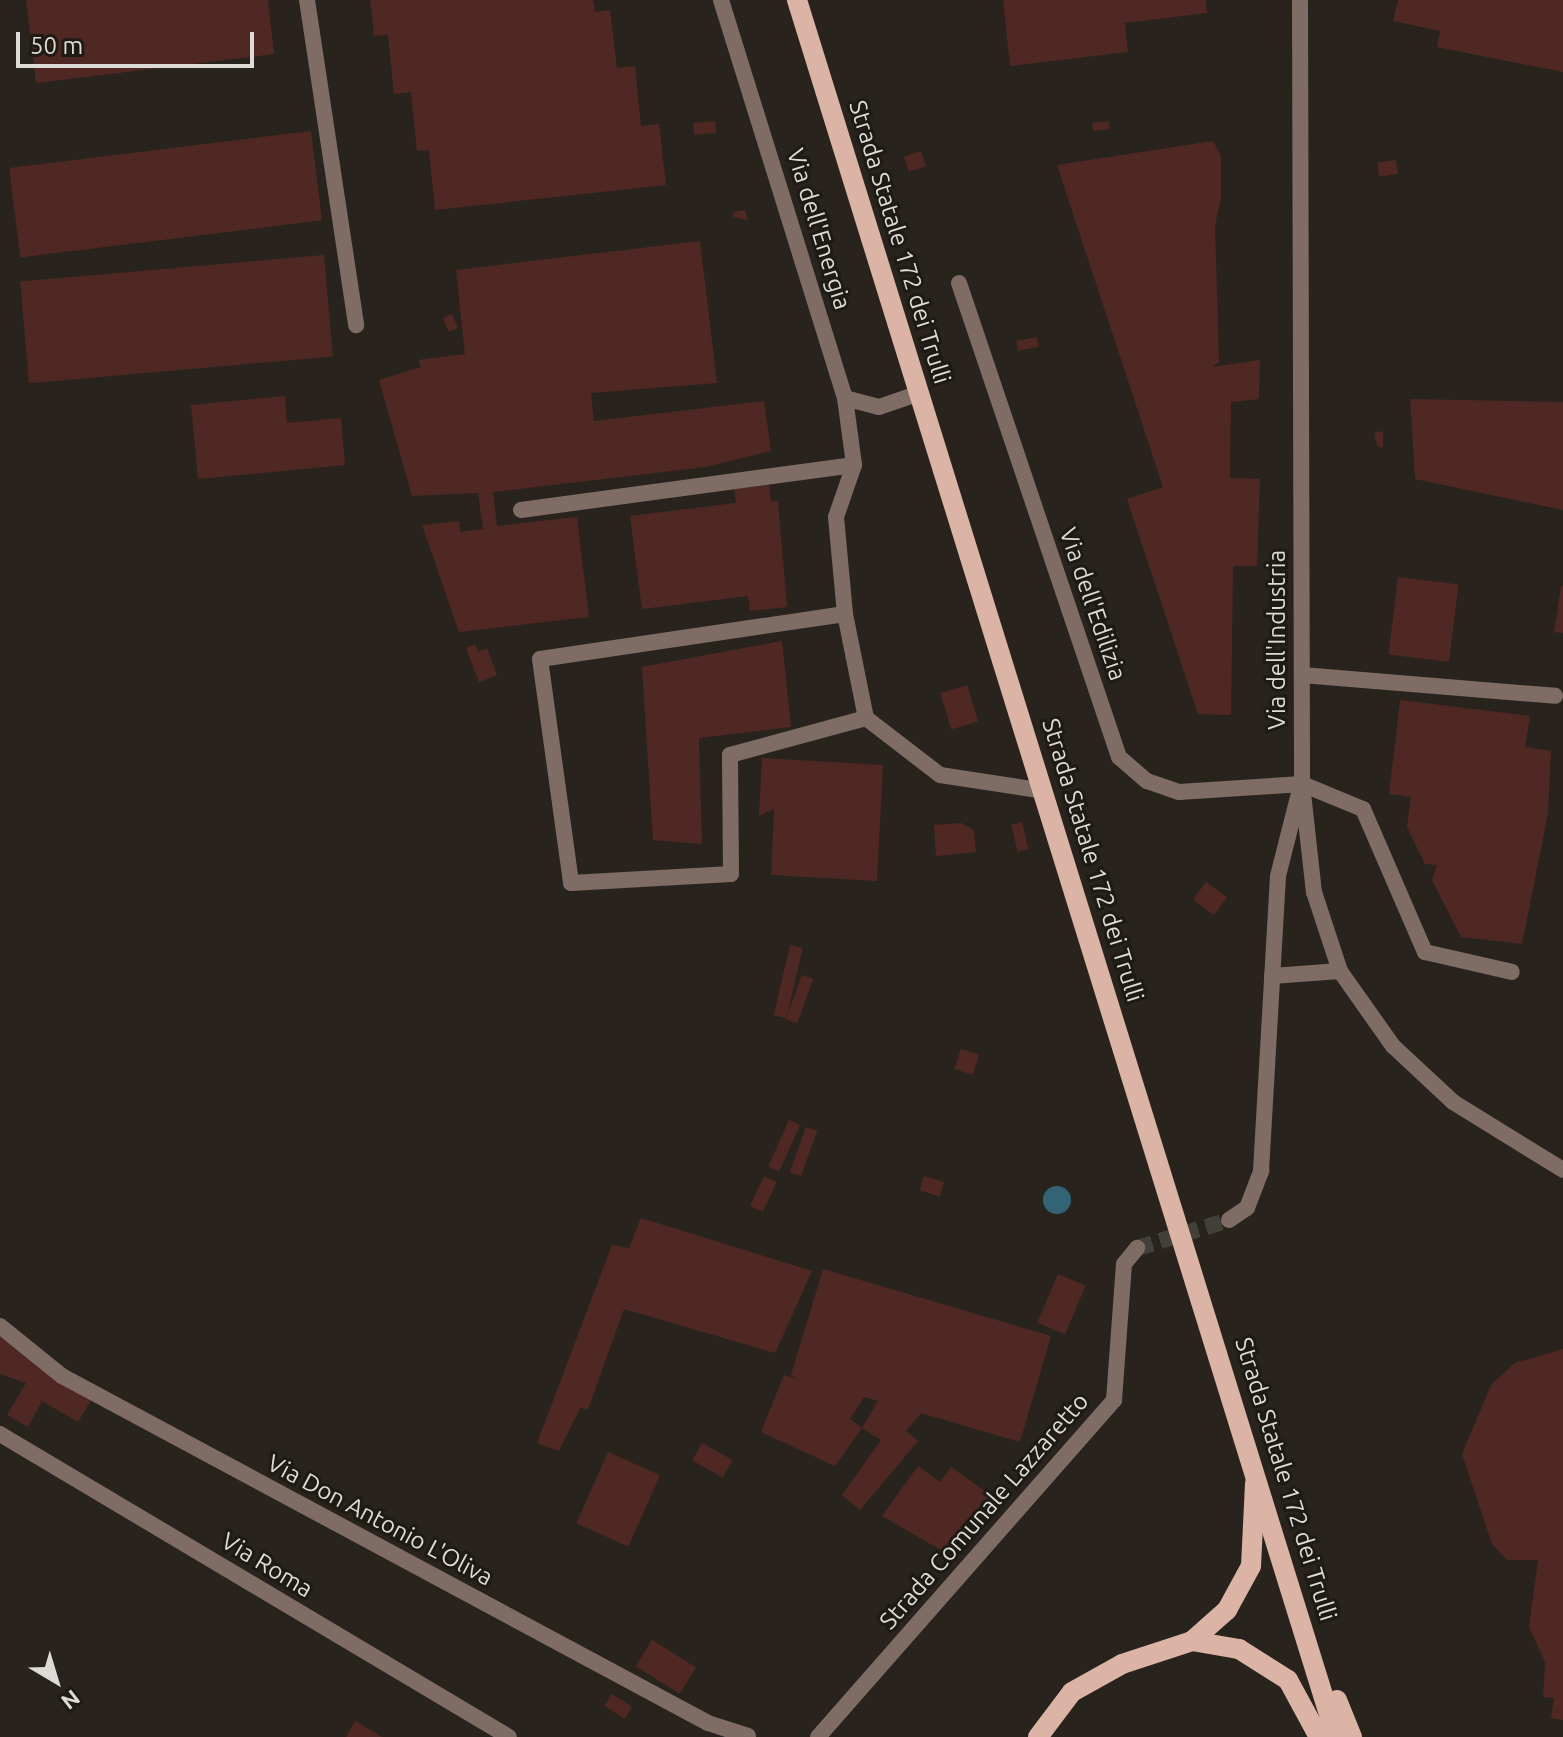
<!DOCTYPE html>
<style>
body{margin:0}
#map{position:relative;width:1563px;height:1737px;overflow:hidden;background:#28241d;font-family:Ubuntu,sans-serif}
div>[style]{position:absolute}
.water>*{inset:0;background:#326475}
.round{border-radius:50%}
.building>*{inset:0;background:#502823;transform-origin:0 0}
.minor-tunnel>*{height:16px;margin-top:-8px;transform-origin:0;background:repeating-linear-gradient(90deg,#433f39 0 16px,transparent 0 24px)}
.service>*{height:16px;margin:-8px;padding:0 8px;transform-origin:8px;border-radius:8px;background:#7f6c64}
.minor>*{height:16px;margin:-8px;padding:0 8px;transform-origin:8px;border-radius:8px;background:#7f6c64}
.tertiary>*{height:16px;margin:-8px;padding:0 8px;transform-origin:8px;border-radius:8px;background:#7f6c64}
.primary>*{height:20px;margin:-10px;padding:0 10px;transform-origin:10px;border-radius:10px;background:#dcb4a5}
span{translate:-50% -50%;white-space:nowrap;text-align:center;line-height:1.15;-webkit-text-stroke:6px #1e1a14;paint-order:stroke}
.street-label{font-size:24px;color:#dddbd7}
.north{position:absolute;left:16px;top:1641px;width:80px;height:80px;-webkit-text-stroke:6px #1e1a14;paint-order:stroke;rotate:142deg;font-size:22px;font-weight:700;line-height:32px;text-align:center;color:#dddbd7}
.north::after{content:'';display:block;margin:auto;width:28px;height:36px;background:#dddbd7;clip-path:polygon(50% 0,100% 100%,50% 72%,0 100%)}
.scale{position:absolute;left:16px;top:32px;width:238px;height:36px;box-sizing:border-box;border:4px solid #dddbd7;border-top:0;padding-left:10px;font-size:24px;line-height:28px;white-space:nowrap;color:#dddbd7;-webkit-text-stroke:6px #1e1a14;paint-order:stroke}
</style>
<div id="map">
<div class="water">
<div class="round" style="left:1043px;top:1186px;width:28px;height:28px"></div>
</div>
<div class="building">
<div style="clip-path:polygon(26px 0,268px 0,274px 54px,36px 83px)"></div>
<div style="clip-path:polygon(370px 0,593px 0,595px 12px,610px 10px,617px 68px,635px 66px,641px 126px,659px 124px,666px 185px,435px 210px,429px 150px,417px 151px,411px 92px,394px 94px,388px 35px,374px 36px)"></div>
<div style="clip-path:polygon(1003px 0,1206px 0,1207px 13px,1125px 23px,1128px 52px,1010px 66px)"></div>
<div style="clip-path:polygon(1398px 0,1563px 0,1563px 72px,1437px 47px,1440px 31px,1393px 21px)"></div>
<div style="left:715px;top:121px;width:12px;height:22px;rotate:85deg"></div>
<div style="left:1109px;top:121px;width:8px;height:17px;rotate:83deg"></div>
<div style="left:311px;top:131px;width:90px;height:304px;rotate:83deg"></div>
<div style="clip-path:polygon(1213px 141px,1221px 156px,1221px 197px,1215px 225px,1219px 362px,1212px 367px,1260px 360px,1259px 399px,1231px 402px,1230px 478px,1260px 479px,1257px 566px,1233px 566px,1231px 715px,1198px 714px,1127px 499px,1163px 487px,1057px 165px)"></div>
<div style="left:921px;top:151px;width:16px;height:18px;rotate:72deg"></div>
<div style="left:1396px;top:160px;width:14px;height:19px;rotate:82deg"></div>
<div style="clip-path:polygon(745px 210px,748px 220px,733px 217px,734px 212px)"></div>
<div style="clip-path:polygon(700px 241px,717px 383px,591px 393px,594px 421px,764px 401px,771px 451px,706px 467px,493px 492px,497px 526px,577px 517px,589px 617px,459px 632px,422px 525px,459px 521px,460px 532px,483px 529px,478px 493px,412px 496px,379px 380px,421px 367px,418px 360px,465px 354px,456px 270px)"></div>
<div style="left:324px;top:255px;width:102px;height:305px;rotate:85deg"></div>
<div style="left:452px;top:314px;width:15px;height:10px;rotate:67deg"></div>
<div style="left:1037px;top:337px;width:10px;height:21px;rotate:79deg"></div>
<div style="clip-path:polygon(285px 396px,287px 423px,341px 418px,345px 465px,198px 479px,191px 405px)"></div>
<div style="clip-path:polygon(1410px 399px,1563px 402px,1563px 510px,1415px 479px)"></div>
<div style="clip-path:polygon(1383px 431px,1383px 448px,1377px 446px,1374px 433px)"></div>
<div style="clip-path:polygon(769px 485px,771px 502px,778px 501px,787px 607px,750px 611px,748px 596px,642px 609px,630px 516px,736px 503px,734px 489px)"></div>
<div style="left:1398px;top:577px;width:61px;height:78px;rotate:7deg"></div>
<div style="clip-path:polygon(1561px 586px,1563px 586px,1563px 633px,1554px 632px)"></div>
<div style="clip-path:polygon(782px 641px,791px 727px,699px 738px,702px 844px,653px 840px,642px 667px)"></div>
<div style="clip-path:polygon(475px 644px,478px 652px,487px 648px,497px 675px,479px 682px,466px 648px)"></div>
<div style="left:967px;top:685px;width:38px;height:28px;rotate:73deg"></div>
<div style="clip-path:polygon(1400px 700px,1530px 716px,1525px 747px,1551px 751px,1548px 813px,1522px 944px,1461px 937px,1432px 880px,1437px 865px,1425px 864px,1407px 827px,1411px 797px,1389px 794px)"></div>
<div style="clip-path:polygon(762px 758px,883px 765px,877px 881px,771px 875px,774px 809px,759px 816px)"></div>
<div style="left:1022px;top:822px;width:28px;height:11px;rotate:77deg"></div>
<div style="clip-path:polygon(961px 823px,974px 830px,976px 852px,936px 856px,934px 825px)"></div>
<div style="left:1206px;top:882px;width:26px;height:22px;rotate:36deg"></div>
<div style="left:790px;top:945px;width:13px;height:72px;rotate:13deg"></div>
<div style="left:802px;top:975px;width:12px;height:47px;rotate:20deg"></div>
<div style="left:961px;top:1049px;width:19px;height:21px;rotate:18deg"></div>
<div style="left:789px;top:1120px;width:12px;height:51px;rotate:24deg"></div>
<div style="left:806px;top:1127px;width:12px;height:48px;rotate:20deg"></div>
<div style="left:764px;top:1176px;width:14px;height:33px;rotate:25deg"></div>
<div style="left:924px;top:1176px;width:21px;height:15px;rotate:17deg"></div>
<div style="clip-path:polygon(641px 1218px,812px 1271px,775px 1353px,624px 1309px,588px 1409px,580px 1408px,559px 1451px,537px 1443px,612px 1245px,629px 1248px)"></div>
<div style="clip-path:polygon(823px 1269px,1051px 1336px,1020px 1442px,921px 1413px,906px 1431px,918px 1441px,860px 1510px,842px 1495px,881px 1440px,862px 1428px,878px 1401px,864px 1397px,850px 1419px,862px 1428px,835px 1466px,761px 1432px,784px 1375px,798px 1379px,791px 1375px)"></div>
<div style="left:1058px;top:1274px;width:30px;height:53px;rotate:23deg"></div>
<div style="clip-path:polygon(0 1331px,93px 1397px,78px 1422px,42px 1401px,28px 1427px,7px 1415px,26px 1383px,0 1374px)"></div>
<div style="clip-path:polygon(1563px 1349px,1563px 1720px,1551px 1718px,1554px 1698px,1543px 1697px,1545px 1662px,1529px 1627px,1538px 1560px,1507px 1560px,1492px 1544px,1462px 1454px,1491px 1385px,1515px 1363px)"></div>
<div style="left:702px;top:1443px;width:35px;height:20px;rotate:29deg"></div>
<div style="left:608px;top:1452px;width:57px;height:78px;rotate:24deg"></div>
<div style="clip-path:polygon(918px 1466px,940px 1482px,951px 1467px,997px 1500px,946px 1553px,882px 1516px)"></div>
<div style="left:652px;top:1640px;width:52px;height:31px;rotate:32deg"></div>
<div style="left:612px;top:1694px;width:24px;height:14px;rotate:33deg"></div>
<div style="clip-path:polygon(355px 1721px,382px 1737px,346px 1737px)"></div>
</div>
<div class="minor-tunnel">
<div style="left:1137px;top:1248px;width:96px;rotate:-16.9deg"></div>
</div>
<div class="service">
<div style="left:845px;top:398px;width:68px;rotate:82.3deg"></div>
<div style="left:854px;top:465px;width:55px;rotate:109.1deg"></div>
<div style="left:836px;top:517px;width:97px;rotate:84.7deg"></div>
<div style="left:845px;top:614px;width:106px;rotate:78.6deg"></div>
<div style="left:866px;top:718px;width:93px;rotate:37.6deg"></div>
<div style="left:940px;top:775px;width:105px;rotate:8.7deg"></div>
<div style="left:521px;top:510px;width:336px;rotate:-7.7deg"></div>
<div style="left:845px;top:614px;width:308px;rotate:171.6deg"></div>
<div style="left:540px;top:659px;width:226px;rotate:82.1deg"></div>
<div style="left:571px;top:883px;width:160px;rotate:-3.2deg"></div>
<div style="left:731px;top:874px;width:119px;rotate:-90.5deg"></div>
<div style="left:730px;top:755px;width:141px;rotate:-15.2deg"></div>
<div style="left:1302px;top:675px;width:254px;rotate:4.7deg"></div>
<div style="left:1302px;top:784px;width:66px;rotate:22.3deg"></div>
<div style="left:1363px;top:809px;width:156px;rotate:66.6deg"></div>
<div style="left:1425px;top:952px;width:89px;rotate:12.9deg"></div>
</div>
<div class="minor">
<div style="left:307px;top:0;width:329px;rotate:81.4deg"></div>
<div style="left:721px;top:0;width:417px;rotate:72.7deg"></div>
<div style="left:845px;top:398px;width:35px;rotate:15deg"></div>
<div style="left:879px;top:407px;width:43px;rotate:-18.9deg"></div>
<div style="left:1300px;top:0;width:784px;rotate:89.85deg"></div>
<div style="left:1302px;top:784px;width:109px;rotate:83.7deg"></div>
<div style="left:1314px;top:892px;width:83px;rotate:71.8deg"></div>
<div style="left:1340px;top:971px;width:92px;rotate:54.8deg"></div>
<div style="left:1393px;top:1046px;width:82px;rotate:43deg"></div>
<div style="left:1453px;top:1102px;width:129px;rotate:31.7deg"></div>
<div style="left:959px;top:283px;width:500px;rotate:71.35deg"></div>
<div style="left:1119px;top:757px;width:37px;rotate:41deg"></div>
<div style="left:1147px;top:781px;width:34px;rotate:19deg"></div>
<div style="left:1179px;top:792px;width:123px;rotate:-3.7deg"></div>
<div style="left:1272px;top:976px;width:68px;rotate:-4.2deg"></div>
<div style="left:1229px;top:1220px;width:22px;rotate:-34deg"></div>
<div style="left:1247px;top:1208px;width:40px;rotate:-69deg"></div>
<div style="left:1261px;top:1171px;width:295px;rotate:-86.7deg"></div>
<div style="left:1278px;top:876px;width:86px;rotate:-75.8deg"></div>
<div style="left:0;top:1326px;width:80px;rotate:38.9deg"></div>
<div style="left:62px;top:1376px;width:733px;rotate:28.24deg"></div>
<div style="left:708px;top:1723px;width:42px;rotate:18deg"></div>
<div style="left:818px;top:1737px;width:449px;rotate:-48.7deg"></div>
<div style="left:1114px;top:1400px;width:136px;rotate:-85.8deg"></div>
<div style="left:1124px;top:1264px;width:21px;rotate:-51deg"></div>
</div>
<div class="tertiary">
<div style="left:0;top:1434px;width:592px;rotate:30.76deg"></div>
</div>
<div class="primary">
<div style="left:797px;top:0;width:1819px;rotate:72.76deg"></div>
<div style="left:1192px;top:1641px;width:48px;rotate:9.7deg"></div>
<div style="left:1239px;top:1649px;width:58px;rotate:32.3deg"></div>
<div style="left:1288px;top:1680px;width:65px;rotate:61.5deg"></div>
<div style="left:1337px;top:1700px;width:40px;rotate:68deg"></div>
<div style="left:1038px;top:1737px;width:56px;rotate:-52.9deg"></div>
<div style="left:1072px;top:1692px;width:57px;rotate:-29.2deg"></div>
<div style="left:1122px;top:1664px;width:74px;rotate:-18.2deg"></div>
<div style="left:1192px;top:1641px;width:47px;rotate:-41.5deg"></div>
<div style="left:1227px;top:1610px;width:50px;rotate:-61.4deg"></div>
<div style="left:1251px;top:1566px;width:83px;rotate:-87.2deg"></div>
</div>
<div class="street-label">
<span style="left:819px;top:229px;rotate:73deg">Via dell'Energia</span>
<span style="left:900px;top:242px;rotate:73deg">Strada Statale 172 dei Trulli</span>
<span style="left:1093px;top:604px;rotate:71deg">Via dell'Edilizia</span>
<span style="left:1277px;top:640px;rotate:-90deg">Via dell'Industria</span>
<span style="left:1093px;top:860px;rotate:73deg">Strada Statale 172 dei Trulli</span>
<span style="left:1286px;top:1479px;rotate:73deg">Strada Statale 172 dei Trulli</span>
<span style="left:984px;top:1511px;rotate:-49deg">Strada Comunale Lazzaretto</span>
<span style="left:380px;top:1520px;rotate:28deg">Via Don Antonio L'Oliva</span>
<span style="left:267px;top:1565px;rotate:31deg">Via Roma</span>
</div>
<div class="north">N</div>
<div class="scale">50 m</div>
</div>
